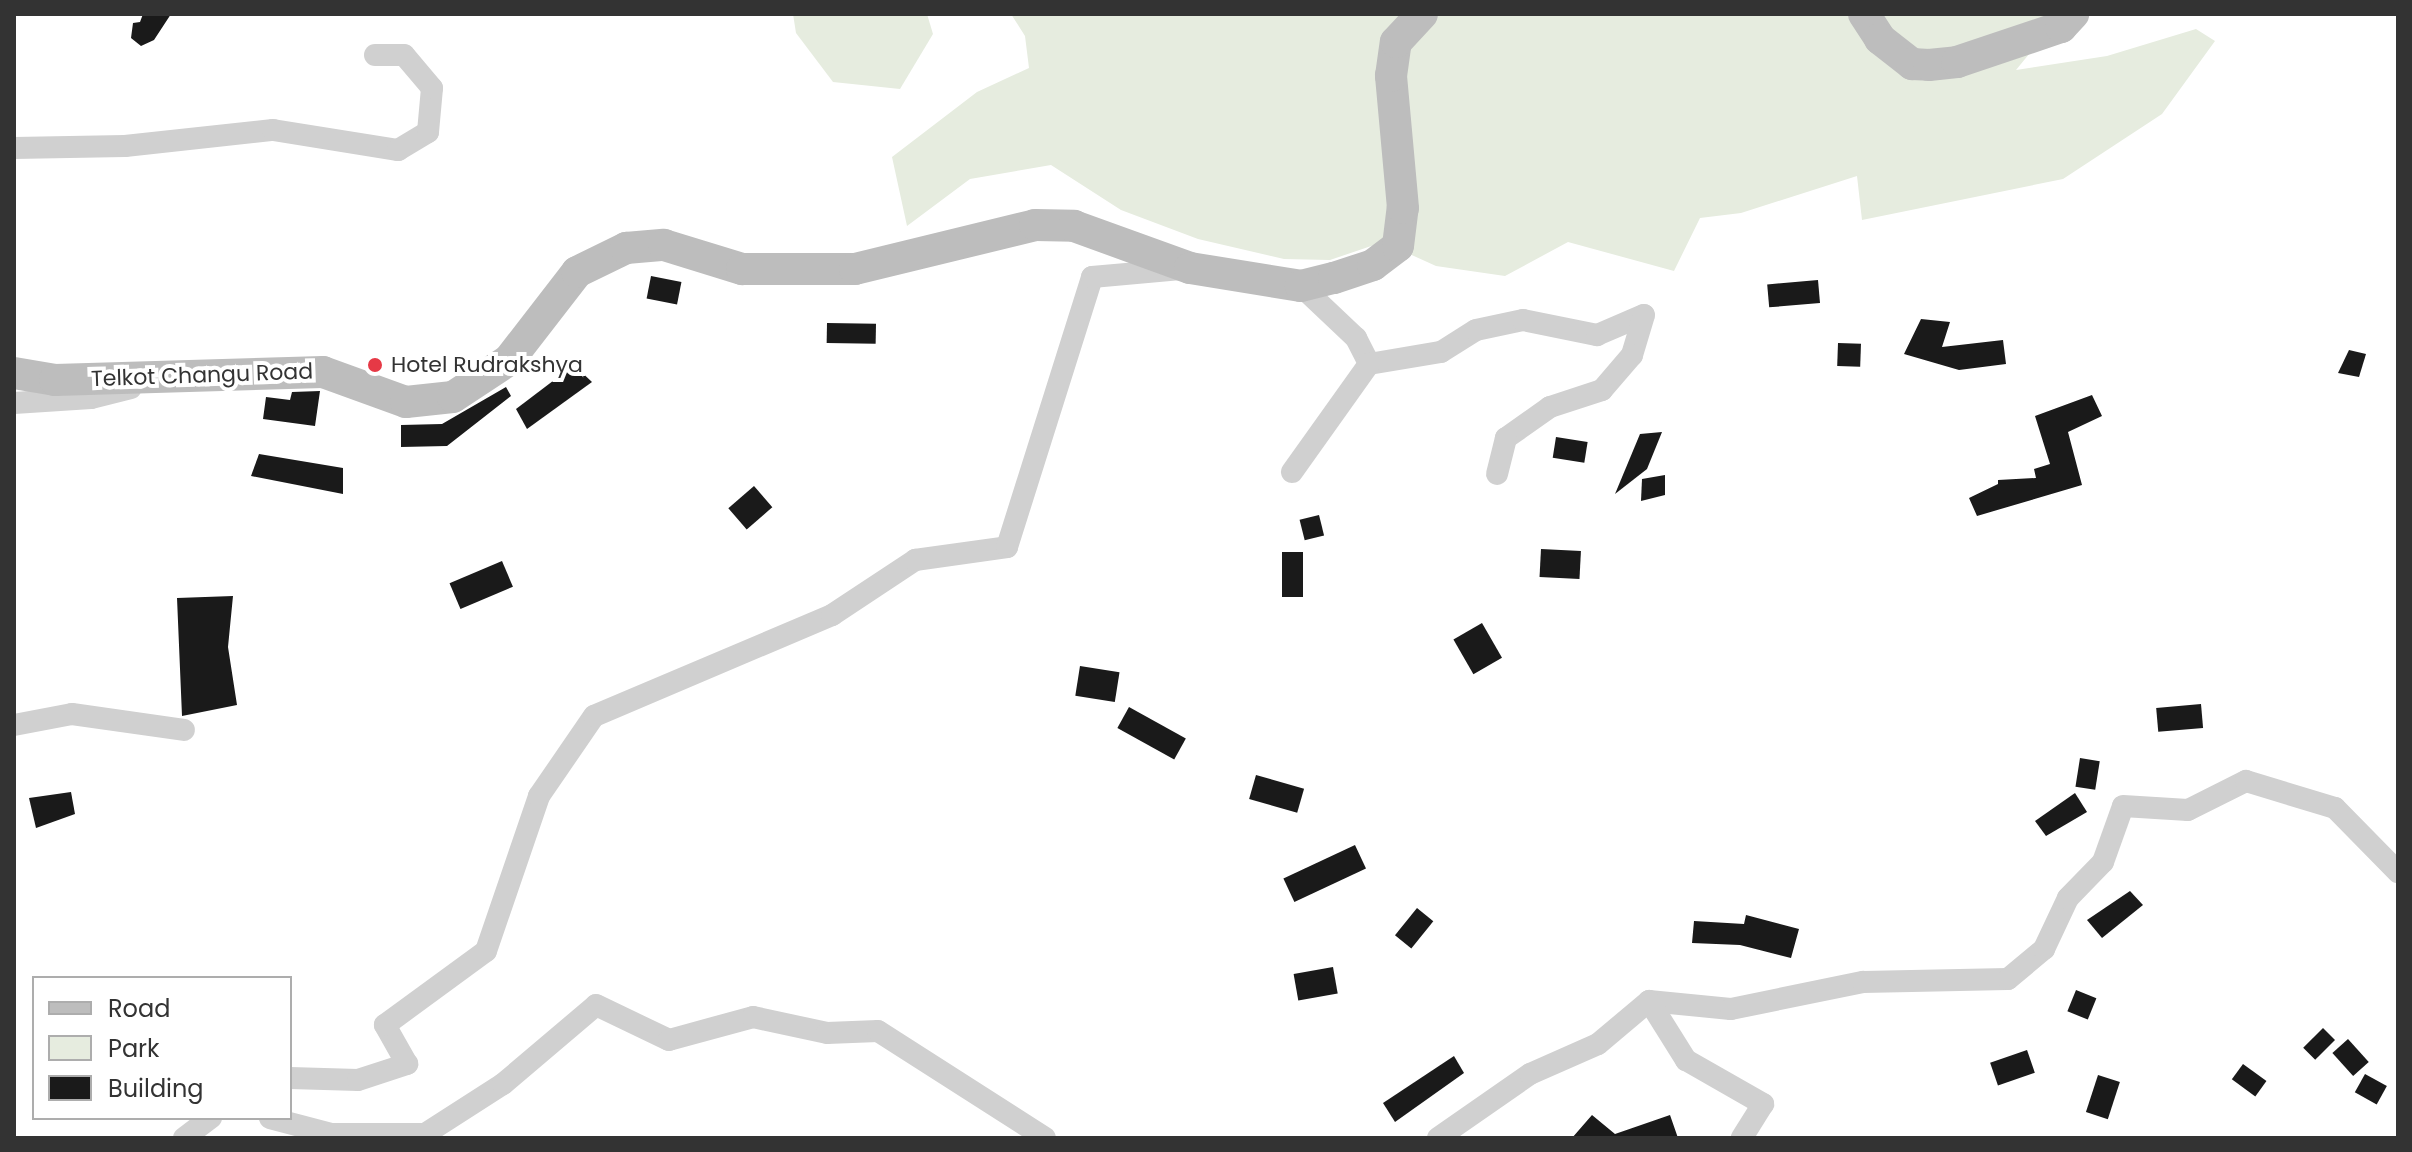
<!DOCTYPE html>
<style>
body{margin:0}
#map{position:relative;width:2412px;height:1152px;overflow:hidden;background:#fff;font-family:Poppins,sans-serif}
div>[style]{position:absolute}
.green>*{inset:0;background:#e6ecdf}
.building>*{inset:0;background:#1a1a1a;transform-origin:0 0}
.street>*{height:22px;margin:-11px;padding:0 11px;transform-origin:11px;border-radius:11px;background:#d0d0d0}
.secondary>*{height:32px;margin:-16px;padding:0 16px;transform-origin:16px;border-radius:16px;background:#bdbdbd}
.dots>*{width:22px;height:22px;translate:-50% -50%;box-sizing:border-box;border:4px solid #fff;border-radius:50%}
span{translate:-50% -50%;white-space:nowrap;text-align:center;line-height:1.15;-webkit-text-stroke:8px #fff;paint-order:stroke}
.poi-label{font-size:22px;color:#333}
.left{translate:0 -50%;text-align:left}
.street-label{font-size:22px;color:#333}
.frame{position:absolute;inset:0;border:16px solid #333;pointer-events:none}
.legend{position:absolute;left:32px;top:976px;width:260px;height:144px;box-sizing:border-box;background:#fff;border:2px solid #adadad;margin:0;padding:10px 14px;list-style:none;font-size:24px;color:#333}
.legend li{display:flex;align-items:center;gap:16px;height:40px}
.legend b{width:40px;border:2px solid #adadad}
</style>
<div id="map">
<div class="green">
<div style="clip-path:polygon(793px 14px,927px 14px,933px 34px,900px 89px,833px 82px,796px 33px)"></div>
<div style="clip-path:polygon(1011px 14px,2062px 14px,2016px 70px,2107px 56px,2196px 29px,2215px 41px,2162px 114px,2063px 179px,1862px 220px,1857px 176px,1741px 213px,1700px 218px,1674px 271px,1568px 242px,1505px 276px,1436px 266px,1383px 242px,1330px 260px,1284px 259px,1198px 239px,1121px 210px,1051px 165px,970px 179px,907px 226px,892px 157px,977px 92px,1029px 68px,1025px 36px)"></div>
</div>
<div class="building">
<div style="clip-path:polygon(143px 14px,171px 14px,154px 40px,141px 46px,131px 38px,133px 23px,140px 22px)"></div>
<div style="left:651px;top:276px;width:31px;height:23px;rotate:11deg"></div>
<div style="left:1818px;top:280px;width:23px;height:51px;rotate:85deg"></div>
<div style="clip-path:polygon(1921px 319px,1950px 322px,1942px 347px,2003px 340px,2006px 364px,1959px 370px,1904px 354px)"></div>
<div style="left:827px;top:323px;width:49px;height:20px;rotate:1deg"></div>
<div style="left:1838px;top:343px;width:23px;height:23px;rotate:2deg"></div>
<div style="clip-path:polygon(2349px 350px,2366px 354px,2359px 377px,2338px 373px)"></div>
<div style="clip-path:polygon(574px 365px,592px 382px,527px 429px,516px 409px)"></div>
<div style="clip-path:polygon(506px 387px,511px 396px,447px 446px,401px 447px,401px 425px,442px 424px)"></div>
<div style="clip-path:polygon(320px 391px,315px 426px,263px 419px,266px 397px,290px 400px,292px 392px)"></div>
<div style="clip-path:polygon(2092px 395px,2102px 416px,2068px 432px,2082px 485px,1977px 516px,1969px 498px,1998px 484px,1998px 480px,2036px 478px,2034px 469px,2050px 464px,2035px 416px)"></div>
<div style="clip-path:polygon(1662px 432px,1647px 469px,1615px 494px,1640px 434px)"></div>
<div style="left:1556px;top:437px;width:32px;height:21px;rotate:9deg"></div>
<div style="clip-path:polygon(259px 454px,343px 468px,343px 494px,251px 476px)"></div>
<div style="clip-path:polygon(1665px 475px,1665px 495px,1641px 501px,1642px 479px)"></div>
<div style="left:754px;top:486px;width:28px;height:34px;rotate:49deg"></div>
<div style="left:1319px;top:515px;width:21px;height:20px;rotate:76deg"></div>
<div style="left:1541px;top:549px;width:40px;height:28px;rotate:3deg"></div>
<div style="left:1282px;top:552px;width:21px;height:45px"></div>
<div style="left:502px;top:561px;width:28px;height:57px;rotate:67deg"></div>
<div style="clip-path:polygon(233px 596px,228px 647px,237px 705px,182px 716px,177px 598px)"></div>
<div style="left:1482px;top:623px;width:40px;height:33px;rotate:60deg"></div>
<div style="left:1080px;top:666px;width:40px;height:30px;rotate:9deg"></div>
<div style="left:2201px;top:704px;width:24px;height:45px;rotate:85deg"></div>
<div style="left:1129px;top:707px;width:65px;height:24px;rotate:29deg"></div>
<div style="left:2080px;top:758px;width:20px;height:29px;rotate:9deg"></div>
<div style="left:1256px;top:775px;width:50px;height:25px;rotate:16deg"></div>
<div style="clip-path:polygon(71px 792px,75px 814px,36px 828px,29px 798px)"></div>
<div style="clip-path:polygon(2075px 793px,2087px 812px,2046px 836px,2035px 821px)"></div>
<div style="left:1355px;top:845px;width:26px;height:79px;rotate:65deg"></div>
<div style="clip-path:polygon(2130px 891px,2143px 905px,2102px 938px,2087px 920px)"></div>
<div style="left:1417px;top:908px;width:21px;height:35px;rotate:39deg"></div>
<div style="clip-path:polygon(1746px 915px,1799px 929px,1791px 958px,1740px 945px,1692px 943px,1694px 921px,1744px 924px)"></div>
<div style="left:1333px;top:967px;width:27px;height:40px;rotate:80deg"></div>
<div style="left:2076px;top:990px;width:22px;height:23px;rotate:22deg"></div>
<div style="left:2323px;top:1028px;width:17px;height:28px;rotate:45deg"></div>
<div style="left:2348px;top:1039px;width:31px;height:21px;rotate:48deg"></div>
<div style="left:2027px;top:1050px;width:24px;height:39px;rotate:71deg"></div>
<div style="clip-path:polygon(1454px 1056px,1464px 1073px,1395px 1122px,1383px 1103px)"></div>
<div style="left:2243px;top:1064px;width:29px;height:19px;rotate:36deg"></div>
<div style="left:2365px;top:1074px;width:25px;height:21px;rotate:29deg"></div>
<div style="left:2098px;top:1075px;width:23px;height:39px;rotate:18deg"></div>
<div style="clip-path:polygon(1592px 1115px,1615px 1134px,1670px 1115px,1678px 1138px,1572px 1138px)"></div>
</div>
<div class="street">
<div style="left:14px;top:148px;width:111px;rotate:-1deg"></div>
<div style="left:125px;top:146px;width:149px;rotate:-6.2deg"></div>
<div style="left:273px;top:130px;width:127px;rotate:9.1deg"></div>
<div style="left:398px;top:150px;width:35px;rotate:-31deg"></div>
<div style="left:428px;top:132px;width:44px;rotate:-84.8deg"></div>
<div style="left:432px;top:88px;width:43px;rotate:-130.3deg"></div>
<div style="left:404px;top:55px;width:29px;rotate:180deg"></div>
<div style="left:1301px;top:286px;width:76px;rotate:43.4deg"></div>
<div style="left:1356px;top:338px;width:29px;rotate:63deg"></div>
<div style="left:1369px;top:364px;width:73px;rotate:-9.5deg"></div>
<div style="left:1441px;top:352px;width:41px;rotate:-32.2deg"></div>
<div style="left:1476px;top:330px;width:48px;rotate:-12deg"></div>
<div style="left:1523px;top:320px;width:76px;rotate:11.5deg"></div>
<div style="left:1597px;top:335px;width:51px;rotate:-23.1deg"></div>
<div style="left:1644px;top:315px;width:42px;rotate:106.7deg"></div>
<div style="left:1632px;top:355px;width:46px;rotate:130.6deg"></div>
<div style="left:1602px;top:390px;width:55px;rotate:161.9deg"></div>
<div style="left:1550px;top:407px;width:54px;rotate:144.8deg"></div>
<div style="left:1506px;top:438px;width:37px;rotate:104deg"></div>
<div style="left:14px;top:403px;width:77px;rotate:-3.7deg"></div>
<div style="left:91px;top:398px;width:41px;rotate:-14deg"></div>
<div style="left:1292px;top:472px;width:133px;rotate:-54.5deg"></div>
<div style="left:14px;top:725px;width:59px;rotate:-10.7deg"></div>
<div style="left:72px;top:714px;width:113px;rotate:8.1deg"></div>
<div style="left:1649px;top:1001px;width:82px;rotate:5.6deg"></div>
<div style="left:1731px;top:1009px;width:135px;rotate:-11.6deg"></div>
<div style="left:1863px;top:982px;width:145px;rotate:-1.2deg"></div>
<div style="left:2008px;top:979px;width:47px;rotate:-39.8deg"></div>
<div style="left:2044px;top:949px;width:56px;rotate:-64.8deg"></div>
<div style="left:2068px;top:898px;width:50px;rotate:-45.8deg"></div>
<div style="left:2103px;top:862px;width:59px;rotate:-70.3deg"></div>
<div style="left:2123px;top:806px;width:65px;rotate:3.5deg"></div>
<div style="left:2188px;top:810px;width:65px;rotate:-26.6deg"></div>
<div style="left:2246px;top:781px;width:93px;rotate:16.9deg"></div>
<div style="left:2335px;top:808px;width:90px;rotate:45.5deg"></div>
<div style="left:290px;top:1078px;width:68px;rotate:1.7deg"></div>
<div style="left:358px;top:1080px;width:52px;rotate:-18.1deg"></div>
<div style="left:407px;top:1064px;width:45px;rotate:-119.4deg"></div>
<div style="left:385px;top:1025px;width:125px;rotate:-36.2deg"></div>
<div style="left:486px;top:951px;width:164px;rotate:-71.1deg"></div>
<div style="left:539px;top:796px;width:97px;rotate:-55.5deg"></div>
<div style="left:594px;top:716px;width:259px;rotate:-23deg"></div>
<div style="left:832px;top:615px;width:100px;rotate:-33.5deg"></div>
<div style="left:915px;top:560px;width:93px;rotate:-8deg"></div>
<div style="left:1007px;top:547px;width:283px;rotate:-72.5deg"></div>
<div style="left:1092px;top:277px;width:89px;rotate:-5.1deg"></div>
<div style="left:270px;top:1118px;width:63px;rotate:14.7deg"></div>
<div style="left:331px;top:1134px;width:94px"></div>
<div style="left:425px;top:1134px;width:93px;rotate:-32.7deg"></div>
<div style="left:503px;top:1084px;width:122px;rotate:-40.3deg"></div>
<div style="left:596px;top:1005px;width:81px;rotate:25.6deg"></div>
<div style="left:669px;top:1040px;width:87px;rotate:-15.3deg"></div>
<div style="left:753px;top:1017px;width:76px;rotate:12.2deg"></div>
<div style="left:827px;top:1033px;width:51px;rotate:-2.2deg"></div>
<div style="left:878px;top:1031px;width:198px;rotate:32.6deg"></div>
<div style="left:184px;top:1138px;width:34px;rotate:-37deg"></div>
<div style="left:1438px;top:1138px;width:112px;rotate:-34.8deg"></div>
<div style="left:1530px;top:1074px;width:74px;rotate:-23.8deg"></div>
<div style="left:1598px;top:1044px;width:67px;rotate:-40.1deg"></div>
<div style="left:1649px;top:1001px;width:70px;rotate:57.9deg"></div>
<div style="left:1686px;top:1060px;width:89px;rotate:29.7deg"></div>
<div style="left:1763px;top:1104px;width:40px;rotate:122deg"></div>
</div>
<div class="secondary">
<div style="left:1864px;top:14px;width:30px;rotate:57deg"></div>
<div style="left:1880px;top:39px;width:41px;rotate:38deg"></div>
<div style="left:1912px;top:64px;width:17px;rotate:3deg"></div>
<div style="left:1929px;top:65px;width:28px;rotate:-6deg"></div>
<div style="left:1957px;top:62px;width:110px;rotate:-18.6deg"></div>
<div style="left:2061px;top:27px;width:18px;rotate:-47deg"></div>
<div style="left:14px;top:373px;width:42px;rotate:9.7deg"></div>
<div style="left:55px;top:380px;width:268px;rotate:-1.7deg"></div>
<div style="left:323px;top:372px;width:88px;rotate:19.9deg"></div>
<div style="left:406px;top:402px;width:47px;rotate:-6.1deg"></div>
<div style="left:453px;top:397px;width:67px;rotate:-33.5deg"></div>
<div style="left:509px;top:360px;width:111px;rotate:-52.3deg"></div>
<div style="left:577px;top:272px;width:55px;rotate:-26.1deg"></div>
<div style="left:626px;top:248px;width:38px;rotate:-5deg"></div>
<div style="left:664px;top:245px;width:82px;rotate:17.1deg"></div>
<div style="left:742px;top:269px;width:113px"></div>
<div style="left:855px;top:269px;width:185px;rotate:-13.7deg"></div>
<div style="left:1035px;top:225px;width:39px;rotate:1deg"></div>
<div style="left:1074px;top:226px;width:123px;rotate:19.9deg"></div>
<div style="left:1190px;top:268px;width:112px;rotate:9.2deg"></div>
<div style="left:1301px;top:286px;width:34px;rotate:-14deg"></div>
<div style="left:1334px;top:278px;width:41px;rotate:-18.4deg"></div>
<div style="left:1373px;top:265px;width:31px;rotate:-37deg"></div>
<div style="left:1398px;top:246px;width:38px;rotate:-83deg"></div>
<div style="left:1403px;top:208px;width:133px;rotate:-95.2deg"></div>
<div style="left:1391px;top:76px;width:34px;rotate:-82deg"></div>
<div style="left:1396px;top:42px;width:38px;rotate:-47deg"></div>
</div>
<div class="dots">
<div style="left:375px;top:365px;background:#e63946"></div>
</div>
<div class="poi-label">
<span class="left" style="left:391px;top:365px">Hotel Rudrakshya</span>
</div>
<div class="street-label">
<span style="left:202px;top:375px;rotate:-2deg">Telkot Changu Road</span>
</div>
<div class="frame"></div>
<ul class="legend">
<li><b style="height:10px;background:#bdbdbd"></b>Road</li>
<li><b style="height:22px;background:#e6ecdf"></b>Park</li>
<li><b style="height:22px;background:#1a1a1a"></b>Building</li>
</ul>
</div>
